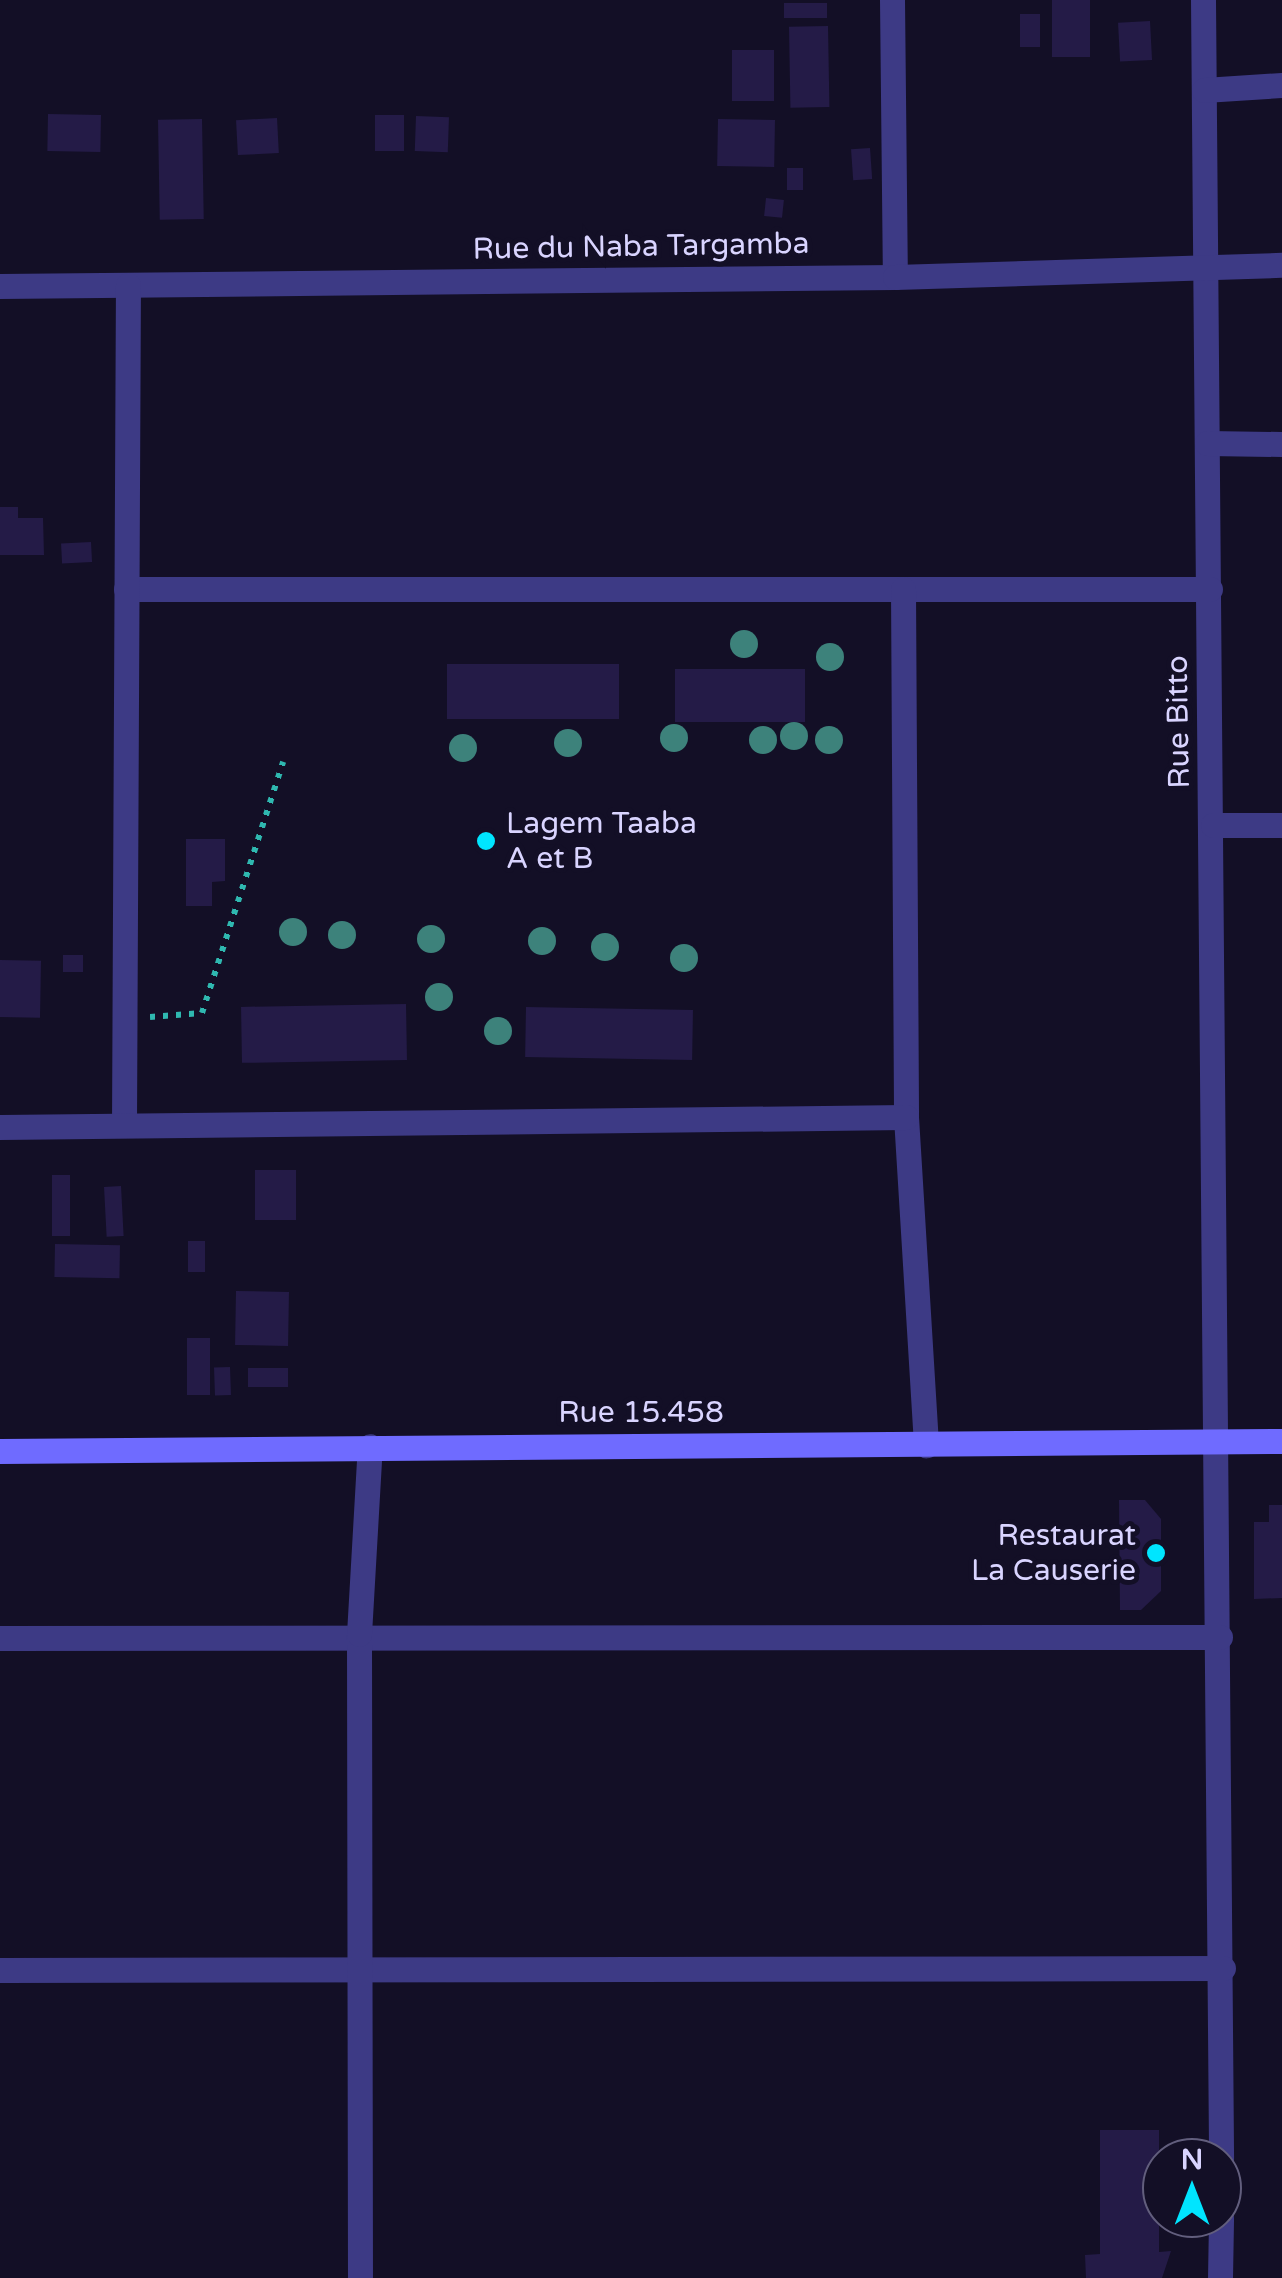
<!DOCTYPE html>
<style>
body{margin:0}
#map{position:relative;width:1282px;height:2278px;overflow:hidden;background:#130f26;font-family:"Varela Round",sans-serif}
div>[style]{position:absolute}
.building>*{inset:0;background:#241b47;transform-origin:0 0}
.path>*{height:6px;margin-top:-3px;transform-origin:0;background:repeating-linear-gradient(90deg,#2fb8b0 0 5px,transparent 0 13px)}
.minor>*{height:25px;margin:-12.5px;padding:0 12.5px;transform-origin:12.5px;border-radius:12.5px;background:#3d3a85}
.secondary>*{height:25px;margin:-12.5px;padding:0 12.5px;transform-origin:12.5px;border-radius:12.5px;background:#6f6bff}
.trees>*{width:28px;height:28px;margin:-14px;border-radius:50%;background:#3d827b}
.dots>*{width:28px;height:28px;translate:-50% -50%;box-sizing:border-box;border:5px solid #130f26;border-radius:50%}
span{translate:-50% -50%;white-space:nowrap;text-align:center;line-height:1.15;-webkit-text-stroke:10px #130f26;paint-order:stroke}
.street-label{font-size:30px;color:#d9d4ff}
.poi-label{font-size:30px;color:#d9d4ff}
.left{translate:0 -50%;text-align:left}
.right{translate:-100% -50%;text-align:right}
.north{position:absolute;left:1142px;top:2138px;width:100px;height:100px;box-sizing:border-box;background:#130f26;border:2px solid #625e7d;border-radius:50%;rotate:0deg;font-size:28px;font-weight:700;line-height:40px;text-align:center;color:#d9d4ff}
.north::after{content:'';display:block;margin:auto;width:35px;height:45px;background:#00e5ff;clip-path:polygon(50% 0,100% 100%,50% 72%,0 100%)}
</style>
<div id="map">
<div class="building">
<div style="left:1052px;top:0;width:38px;height:57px"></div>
<div style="left:827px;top:3px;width:15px;height:43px;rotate:90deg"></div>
<div style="left:1020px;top:14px;width:20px;height:33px"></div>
<div style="left:1150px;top:21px;width:39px;height:32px;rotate:87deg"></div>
<div style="left:828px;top:26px;width:81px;height:39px;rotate:89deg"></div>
<div style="left:732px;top:50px;width:42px;height:51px"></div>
<div style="left:48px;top:114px;width:53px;height:37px;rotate:1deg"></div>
<div style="left:375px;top:115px;width:29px;height:36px"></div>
<div style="left:416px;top:116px;width:33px;height:35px;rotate:2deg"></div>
<div style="left:277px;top:118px;width:35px;height:41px;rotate:87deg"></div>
<div style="left:202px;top:119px;width:100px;height:44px;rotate:89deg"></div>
<div style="left:718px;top:119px;width:57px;height:47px;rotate:1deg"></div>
<div style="left:870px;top:148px;width:31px;height:19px;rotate:86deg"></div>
<div style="left:787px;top:168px;width:16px;height:22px"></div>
<div style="left:766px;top:198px;width:18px;height:18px;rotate:6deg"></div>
<div style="clip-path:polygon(0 507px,18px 507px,18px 518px,43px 518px,44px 555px,0 555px)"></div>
<div style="left:91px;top:542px;width:20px;height:30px;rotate:87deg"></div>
<div style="left:447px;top:664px;width:172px;height:55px"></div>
<div style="left:675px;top:669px;width:130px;height:53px"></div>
<div style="clip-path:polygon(186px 839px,225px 839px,225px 881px,212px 882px,212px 906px,186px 906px)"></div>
<div style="left:63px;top:955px;width:20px;height:17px"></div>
<div style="left:0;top:960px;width:41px;height:57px;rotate:1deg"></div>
<div style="left:406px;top:1004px;width:56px;height:165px;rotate:89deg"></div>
<div style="left:526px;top:1007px;width:167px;height:50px;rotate:1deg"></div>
<div style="left:255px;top:1170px;width:41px;height:50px"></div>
<div style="left:52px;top:1175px;width:18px;height:61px"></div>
<div style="left:121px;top:1186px;width:50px;height:17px;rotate:87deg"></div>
<div style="left:188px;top:1241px;width:17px;height:31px"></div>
<div style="left:55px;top:1244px;width:65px;height:33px;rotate:1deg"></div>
<div style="left:236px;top:1291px;width:53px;height:54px;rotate:1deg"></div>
<div style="left:187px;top:1338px;width:23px;height:57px"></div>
<div style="left:230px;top:1367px;width:28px;height:16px;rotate:88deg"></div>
<div style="left:248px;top:1368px;width:40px;height:19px"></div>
<div style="clip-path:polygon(1119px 1500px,1145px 1500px,1161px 1519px,1161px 1591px,1141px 1610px,1120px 1610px)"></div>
<div style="clip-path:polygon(1269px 1505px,1282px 1505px,1282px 1598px,1254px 1599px,1254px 1522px,1269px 1522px)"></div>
<div style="clip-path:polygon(1100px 2130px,1159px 2130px,1159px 2252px,1171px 2251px,1162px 2278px,1086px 2278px,1085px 2255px,1100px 2254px)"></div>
</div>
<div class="path">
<div style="left:150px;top:1017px;width:52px;rotate:-4.4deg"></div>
<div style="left:202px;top:1013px;width:264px;rotate:-72.1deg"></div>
</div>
<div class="minor">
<div style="left:892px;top:0;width:277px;rotate:89.4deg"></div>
<div style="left:1203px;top:0;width:2158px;rotate:89.52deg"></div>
<div style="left:1204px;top:90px;width:78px;rotate:-3.7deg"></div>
<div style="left:0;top:286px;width:895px;rotate:-0.58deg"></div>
<div style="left:895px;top:277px;width:387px;rotate:-1.8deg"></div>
<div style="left:1207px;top:443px;width:75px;rotate:0.8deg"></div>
<div style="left:126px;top:589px;width:1084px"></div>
<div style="left:903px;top:589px;width:528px;rotate:89.67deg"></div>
<div style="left:906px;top:1117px;width:329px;rotate:86.5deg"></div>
<div style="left:1213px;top:825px;width:69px"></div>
<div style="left:124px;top:1125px;width:840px;rotate:-89.73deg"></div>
<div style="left:0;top:1127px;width:906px;rotate:-0.63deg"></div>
<div style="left:0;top:1638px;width:1220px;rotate:-0.05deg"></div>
<div style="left:0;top:1970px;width:1223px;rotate:-0.09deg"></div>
<div style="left:360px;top:2278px;width:644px;rotate:-90.09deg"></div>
<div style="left:359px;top:1634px;width:188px;rotate:-86.7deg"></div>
<div style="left:1220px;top:2278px;width:60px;rotate:-89deg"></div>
</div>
<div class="secondary">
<div style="left:0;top:1451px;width:1282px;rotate:-0.45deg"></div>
</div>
<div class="trees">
<div style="left:744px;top:644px"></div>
<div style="left:830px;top:657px"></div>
<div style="left:794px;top:736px"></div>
<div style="left:674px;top:738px"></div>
<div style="left:763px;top:740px"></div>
<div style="left:829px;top:740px"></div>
<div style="left:568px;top:743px"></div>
<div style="left:463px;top:748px"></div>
<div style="left:293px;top:932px"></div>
<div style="left:342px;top:935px"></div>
<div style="left:431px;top:939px"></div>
<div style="left:542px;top:941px"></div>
<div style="left:605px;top:947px"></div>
<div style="left:684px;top:958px"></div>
<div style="left:439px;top:997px"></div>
<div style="left:498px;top:1031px"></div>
</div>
<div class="dots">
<div style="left:486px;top:841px;background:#00e5ff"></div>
<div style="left:1156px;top:1553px;background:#00e5ff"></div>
</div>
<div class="street-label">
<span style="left:641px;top:247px;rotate:-1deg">Rue du Naba Targamba</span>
<span style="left:1179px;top:722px;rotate:-91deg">Rue Bitto</span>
<span style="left:641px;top:1413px">Rue 15.458</span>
</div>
<div class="poi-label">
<span class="left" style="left:506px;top:841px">Lagem Taaba<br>A et B</span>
<span class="right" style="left:1136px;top:1553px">Restaurat<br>La Causerie</span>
</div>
<div class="north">N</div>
</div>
